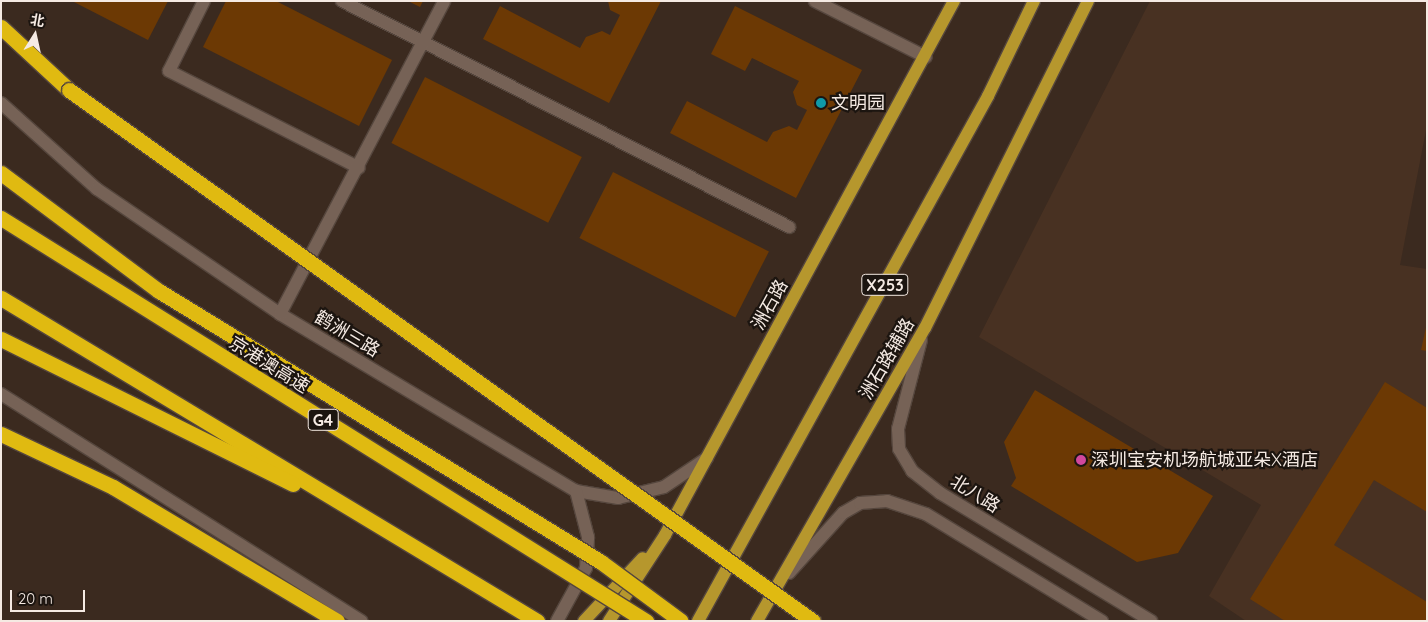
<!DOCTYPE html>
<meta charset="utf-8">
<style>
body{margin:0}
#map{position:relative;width:1428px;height:622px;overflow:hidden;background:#3b2a1f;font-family:Quicksand,"Noto Sans SC",sans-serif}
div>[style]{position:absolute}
.built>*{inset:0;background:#483122}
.building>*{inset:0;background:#6c3904;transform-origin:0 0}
.roads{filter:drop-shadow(1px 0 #55463d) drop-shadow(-1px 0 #55463d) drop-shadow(0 1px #55463d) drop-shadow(0 -1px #55463d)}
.minor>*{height:12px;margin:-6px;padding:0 6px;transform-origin:6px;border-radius:6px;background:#766256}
.major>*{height:12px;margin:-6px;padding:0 6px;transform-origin:6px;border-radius:6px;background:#b6972d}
.highway>*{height:15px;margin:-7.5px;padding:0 7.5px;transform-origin:7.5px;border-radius:7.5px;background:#e0ba11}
.bridges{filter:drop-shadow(1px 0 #55463d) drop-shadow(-1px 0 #55463d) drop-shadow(0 1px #55463d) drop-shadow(0 -1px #55463d)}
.highway-bridge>*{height:15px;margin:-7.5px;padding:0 7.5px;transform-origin:7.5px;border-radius:7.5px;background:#e0ba11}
.dots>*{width:14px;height:14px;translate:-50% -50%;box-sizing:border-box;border:2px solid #1c1510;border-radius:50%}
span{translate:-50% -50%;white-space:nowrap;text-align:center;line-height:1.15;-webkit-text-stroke:4.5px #1c1510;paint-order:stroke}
.shield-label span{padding:1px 4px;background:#1c1510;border:1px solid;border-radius:4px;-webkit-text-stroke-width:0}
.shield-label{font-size:16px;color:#f5eae3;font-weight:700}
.poi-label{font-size:18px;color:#f5eae3}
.left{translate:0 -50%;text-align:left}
.street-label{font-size:18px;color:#f5eae3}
.frame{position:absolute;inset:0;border:2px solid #f5eae3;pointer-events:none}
.north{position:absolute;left:10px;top:10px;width:50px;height:50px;-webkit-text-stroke:4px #1c1510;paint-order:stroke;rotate:10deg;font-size:14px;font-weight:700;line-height:20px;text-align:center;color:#f5eae3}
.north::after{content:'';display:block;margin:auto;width:18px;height:22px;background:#f5eae3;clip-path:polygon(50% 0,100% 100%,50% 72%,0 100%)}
.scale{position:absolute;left:10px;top:590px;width:75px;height:22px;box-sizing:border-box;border:2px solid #f5eae3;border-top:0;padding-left:6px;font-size:15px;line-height:18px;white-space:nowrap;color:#f5eae3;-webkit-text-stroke:4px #1c1510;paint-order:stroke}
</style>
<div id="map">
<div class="built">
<div style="clip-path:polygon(1150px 1px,1427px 1px,1427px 125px,1400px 265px,1427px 269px,1427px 621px,1246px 621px,1209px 596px,1261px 505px,979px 337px)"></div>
</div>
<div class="building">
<div style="clip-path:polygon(72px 1px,168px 1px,148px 40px)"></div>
<div style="clip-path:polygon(226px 1px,276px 1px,392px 60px,359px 126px,203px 47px)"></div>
<div style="clip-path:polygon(408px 1px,423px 1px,420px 7px)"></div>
<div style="clip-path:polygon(608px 1px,661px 1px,609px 103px,483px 39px,500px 6px,580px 48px,586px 37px,602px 31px,610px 35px,620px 15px,610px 10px)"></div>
<div style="clip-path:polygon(735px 6px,862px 70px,796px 198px,670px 133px,687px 101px,767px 142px,773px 132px,789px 126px,797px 130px,807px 110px,797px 105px,793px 92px,799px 81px,752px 58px,745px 71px,711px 54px)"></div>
<div style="left:425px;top:77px;width:176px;height:74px;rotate:27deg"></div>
<div style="left:613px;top:172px;width:175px;height:74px;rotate:27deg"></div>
<div style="clip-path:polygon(1427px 323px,1427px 351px,1421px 350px)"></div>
<div style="clip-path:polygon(1385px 382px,1427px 408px,1427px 512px,1374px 480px,1334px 545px,1427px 602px,1427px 621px,1285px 621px,1250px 599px)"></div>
<div style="clip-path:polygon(1035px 390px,1213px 496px,1178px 553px,1137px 562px,1011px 486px,1016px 478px,1004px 442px)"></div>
</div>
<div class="roads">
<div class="minor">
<div style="left:204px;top:1px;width:78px;rotate:116.6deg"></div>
<div style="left:169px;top:71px;width:213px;rotate:27deg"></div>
<div style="left:342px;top:1px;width:501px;rotate:26.82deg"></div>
<div style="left:815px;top:1px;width:124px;rotate:26.8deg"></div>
<div style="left:1px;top:103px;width:129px;rotate:41.9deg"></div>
<div style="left:97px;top:189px;width:222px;rotate:34.3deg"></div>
<div style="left:280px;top:314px;width:345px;rotate:30.9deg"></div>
<div style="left:576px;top:491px;width:43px;rotate:9.5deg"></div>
<div style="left:618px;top:498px;width:47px;rotate:-13.4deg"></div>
<div style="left:664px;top:487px;width:52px;rotate:-34deg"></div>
<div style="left:280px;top:314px;width:353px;rotate:-62.3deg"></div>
<div style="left:921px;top:340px;width:92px;rotate:104.5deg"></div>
<div style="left:898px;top:429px;width:20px;rotate:87deg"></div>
<div style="left:899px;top:449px;width:26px;rotate:59deg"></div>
<div style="left:912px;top:471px;width:36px;rotate:38deg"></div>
<div style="left:940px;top:493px;width:247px;rotate:31.2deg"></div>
<div style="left:1px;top:394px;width:426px;rotate:32.2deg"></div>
<div style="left:789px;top:573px;width:81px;rotate:-48deg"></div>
<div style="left:843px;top:513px;width:20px;rotate:-30deg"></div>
<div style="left:860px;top:503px;width:27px;rotate:-4deg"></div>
<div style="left:887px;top:501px;width:41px;rotate:18.4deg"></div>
<div style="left:926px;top:514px;width:206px;rotate:31.3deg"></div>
<div style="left:557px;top:621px;width:60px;rotate:-61.3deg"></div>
<div style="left:586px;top:568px;width:31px;rotate:-86deg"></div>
<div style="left:588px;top:537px;width:48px;rotate:-104.6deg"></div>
</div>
<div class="major">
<div style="left:584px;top:621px;width:86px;rotate:-46.9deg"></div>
<div style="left:609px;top:621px;width:103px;rotate:-56.9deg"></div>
<div style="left:665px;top:535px;width:607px;rotate:-61.58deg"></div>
<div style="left:698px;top:621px;width:600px;rotate:-61.08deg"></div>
<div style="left:988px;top:96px;width:106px;rotate:-64.2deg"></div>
<div style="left:757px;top:621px;width:338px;rotate:-60.2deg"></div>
<div style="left:925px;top:328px;width:365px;rotate:-63.5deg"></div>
</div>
<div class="highway">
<div style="left:1px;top:27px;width:93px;rotate:42.8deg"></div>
<div style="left:1px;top:298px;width:626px;rotate:31.07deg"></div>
<div style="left:1px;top:339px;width:326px;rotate:26.4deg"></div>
<div style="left:1px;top:434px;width:124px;rotate:25.3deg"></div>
<div style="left:113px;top:487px;width:261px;rotate:30.9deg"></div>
</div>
</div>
<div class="bridges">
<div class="highway-bridge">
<div style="left:69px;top:90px;width:914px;rotate:35.52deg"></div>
<div style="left:1px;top:173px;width:197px;rotate:36.8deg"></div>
<div style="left:159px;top:291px;width:518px;rotate:31.51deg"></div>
<div style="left:601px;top:562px;width:99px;rotate:36.4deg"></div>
<div style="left:1px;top:218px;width:761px;rotate:32deg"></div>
</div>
</div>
<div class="dots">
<div style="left:821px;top:103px;background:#0f9aa8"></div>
<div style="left:1081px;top:460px;background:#d1479c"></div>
</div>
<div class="shield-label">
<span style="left:885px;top:285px">X253</span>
<span style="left:323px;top:420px">G4</span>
</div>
<div class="poi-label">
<span class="left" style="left:831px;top:103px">文明园</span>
<span class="left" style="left:1091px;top:460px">深圳宝安机场航城亚朵X酒店</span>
</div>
<div class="street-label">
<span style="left:770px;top:305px;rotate:-61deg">洲石路</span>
<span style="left:347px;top:334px;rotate:31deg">鹤洲三路</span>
<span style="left:887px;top:359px;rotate:-60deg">洲石路辅路</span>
<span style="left:269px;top:365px;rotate:32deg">京港澳高速</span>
<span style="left:975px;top:494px;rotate:32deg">北八路</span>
</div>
<div class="frame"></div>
<div class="north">北</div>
<div class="scale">20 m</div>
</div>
